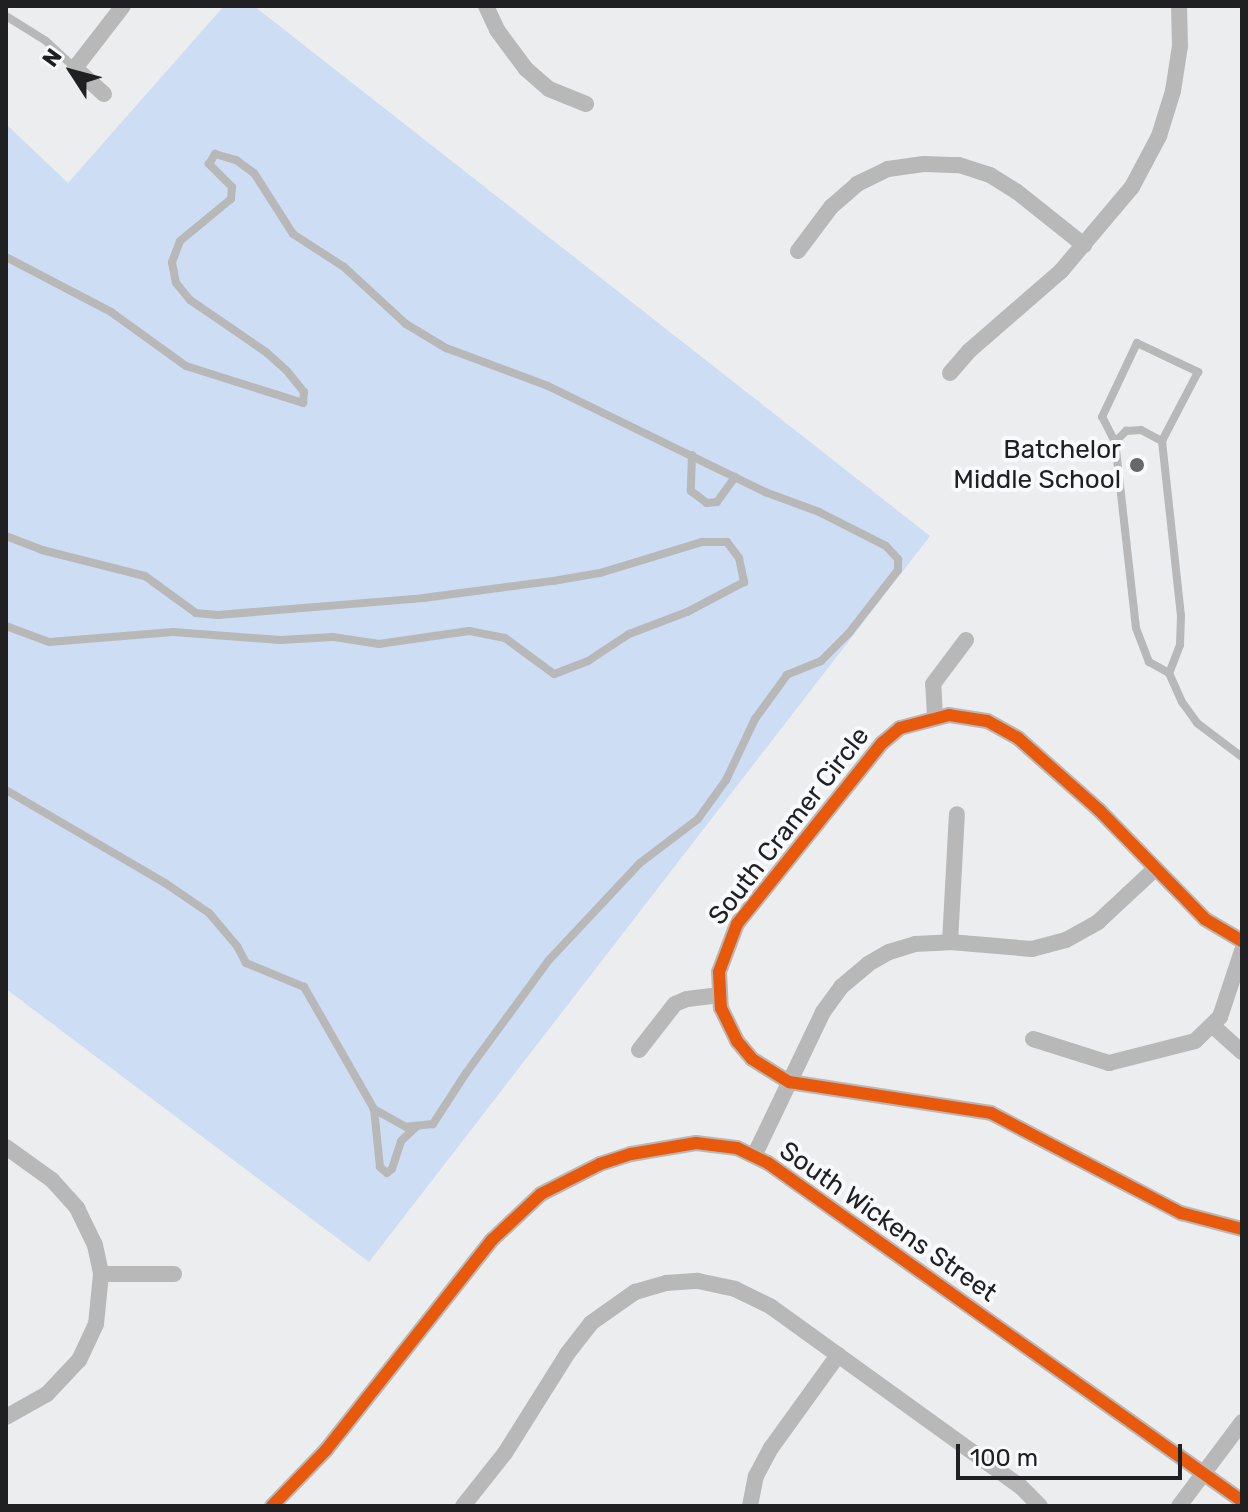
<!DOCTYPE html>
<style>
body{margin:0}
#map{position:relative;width:1248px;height:1512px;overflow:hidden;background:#ecedef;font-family:Rubik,sans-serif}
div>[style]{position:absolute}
.green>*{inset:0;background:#cdddf3}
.lane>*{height:8px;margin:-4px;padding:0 4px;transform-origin:4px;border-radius:4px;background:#b8b8b9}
.street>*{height:16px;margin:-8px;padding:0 8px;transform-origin:8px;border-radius:8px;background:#b8b8b9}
.cycleway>*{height:12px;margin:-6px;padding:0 6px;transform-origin:6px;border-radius:6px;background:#e8590c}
.dots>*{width:22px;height:22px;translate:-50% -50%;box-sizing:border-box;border:4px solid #f8fafe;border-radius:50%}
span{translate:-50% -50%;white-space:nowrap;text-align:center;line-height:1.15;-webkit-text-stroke:8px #f8fafe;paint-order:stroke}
.poi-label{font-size:26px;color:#202022}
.right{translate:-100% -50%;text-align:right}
.street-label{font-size:26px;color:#202022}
.frame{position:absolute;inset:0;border:8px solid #202022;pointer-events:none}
.north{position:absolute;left:32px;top:32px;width:80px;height:80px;-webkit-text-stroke:6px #f8fafe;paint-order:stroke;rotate:306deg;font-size:22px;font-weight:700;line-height:32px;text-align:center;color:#202022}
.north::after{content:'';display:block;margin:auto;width:28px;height:36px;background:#202022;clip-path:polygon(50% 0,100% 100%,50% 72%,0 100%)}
.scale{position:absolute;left:956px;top:1444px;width:226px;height:36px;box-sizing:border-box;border:4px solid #202022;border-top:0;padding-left:10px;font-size:24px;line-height:28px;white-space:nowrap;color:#202022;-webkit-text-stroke:6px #f8fafe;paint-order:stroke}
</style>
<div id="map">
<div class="green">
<div style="clip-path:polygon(224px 6px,254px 6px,930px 536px,369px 1262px,6px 989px,6px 124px,68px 183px)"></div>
</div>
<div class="lane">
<div style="left:6px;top:16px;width:47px;rotate:32deg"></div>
<div style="left:46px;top:41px;width:40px;rotate:43deg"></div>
<div style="left:6px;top:257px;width:119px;rotate:27.6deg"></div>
<div style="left:111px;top:312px;width:92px;rotate:35.8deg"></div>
<div style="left:186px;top:366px;width:123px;rotate:17.5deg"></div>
<div style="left:303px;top:403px;width:11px;rotate:-85deg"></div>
<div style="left:304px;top:392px;width:28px;rotate:-129deg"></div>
<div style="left:286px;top:370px;width:27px;rotate:-138deg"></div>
<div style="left:266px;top:352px;width:92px;rotate:-145.6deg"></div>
<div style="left:190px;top:300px;width:22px;rotate:-129deg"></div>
<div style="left:176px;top:283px;width:21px;rotate:-101deg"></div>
<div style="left:172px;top:262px;width:22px;rotate:-69deg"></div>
<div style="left:180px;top:241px;width:66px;rotate:-39.5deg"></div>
<div style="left:231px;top:199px;width:12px;rotate:-85deg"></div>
<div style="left:232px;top:187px;width:33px;rotate:-135deg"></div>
<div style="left:209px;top:164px;width:12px;rotate:-59deg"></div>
<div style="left:215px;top:154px;width:22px;rotate:16deg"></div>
<div style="left:236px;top:160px;width:22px;rotate:36deg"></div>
<div style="left:254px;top:173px;width:72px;rotate:57.4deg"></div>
<div style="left:293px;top:234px;width:61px;rotate:32.9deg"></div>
<div style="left:344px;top:267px;width:84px;rotate:42.6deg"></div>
<div style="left:406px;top:324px;width:47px;rotate:31deg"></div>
<div style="left:446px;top:348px;width:109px;rotate:20.4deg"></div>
<div style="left:548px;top:386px;width:242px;rotate:26deg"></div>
<div style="left:765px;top:492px;width:58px;rotate:20.3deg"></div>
<div style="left:819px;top:512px;width:75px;rotate:26.9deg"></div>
<div style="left:886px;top:546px;width:18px;rotate:47deg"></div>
<div style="left:898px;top:559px;width:11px;rotate:90deg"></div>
<div style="left:898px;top:570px;width:80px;rotate:127.9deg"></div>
<div style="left:849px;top:633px;width:40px;rotate:135deg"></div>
<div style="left:821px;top:661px;width:37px;rotate:158deg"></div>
<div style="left:787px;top:675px;width:54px;rotate:126deg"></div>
<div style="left:755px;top:719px;width:68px;rotate:115.4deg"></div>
<div style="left:726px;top:780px;width:48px;rotate:125.7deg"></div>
<div style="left:698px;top:819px;width:73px;rotate:142.8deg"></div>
<div style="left:640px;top:863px;width:133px;rotate:133.2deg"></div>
<div style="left:549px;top:960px;width:140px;rotate:126.3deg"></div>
<div style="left:466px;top:1073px;width:61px;rotate:122.9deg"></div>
<div style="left:433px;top:1124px;width:27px;rotate:174deg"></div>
<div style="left:406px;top:1127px;width:37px;rotate:-151deg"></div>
<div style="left:374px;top:1109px;width:141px;rotate:-119.8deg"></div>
<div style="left:304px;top:987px;width:63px;rotate:-157.5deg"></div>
<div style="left:246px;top:963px;width:19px;rotate:-118deg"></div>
<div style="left:237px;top:946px;width:43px;rotate:-130.3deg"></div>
<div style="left:209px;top:913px;width:53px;rotate:-145.7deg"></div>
<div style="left:165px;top:883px;width:184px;rotate:-149.7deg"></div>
<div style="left:1115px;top:442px;width:28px;rotate:-117deg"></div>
<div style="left:1102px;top:417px;width:82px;rotate:-64.7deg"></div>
<div style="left:1137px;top:343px;width:68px;rotate:25.4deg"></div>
<div style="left:1198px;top:372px;width:78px;rotate:117.6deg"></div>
<div style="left:692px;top:455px;width:36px;rotate:92deg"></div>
<div style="left:691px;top:491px;width:20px;rotate:37deg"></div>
<div style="left:707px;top:503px;width:10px;rotate:-6deg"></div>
<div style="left:717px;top:502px;width:31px;rotate:-54deg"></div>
<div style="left:6px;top:536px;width:39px;rotate:21deg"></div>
<div style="left:42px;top:550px;width:106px;rotate:14.2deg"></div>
<div style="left:145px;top:576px;width:63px;rotate:36deg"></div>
<div style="left:196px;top:613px;width:22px;rotate:5deg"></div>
<div style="left:218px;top:615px;width:206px;rotate:-4.7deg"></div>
<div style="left:423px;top:598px;width:131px;rotate:-7.5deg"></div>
<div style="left:553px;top:581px;width:48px;rotate:-9.7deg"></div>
<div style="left:600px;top:573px;width:107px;rotate:-16.9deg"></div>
<div style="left:702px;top:542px;width:25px"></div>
<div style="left:727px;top:542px;width:20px;rotate:53deg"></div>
<div style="left:739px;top:558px;width:25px;rotate:78deg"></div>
<div style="left:744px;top:582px;width:64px;rotate:152.2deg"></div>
<div style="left:687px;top:612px;width:62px;rotate:159.2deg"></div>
<div style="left:629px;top:634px;width:49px;rotate:146.6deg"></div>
<div style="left:588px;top:661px;width:36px;rotate:159deg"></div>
<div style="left:554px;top:674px;width:61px;rotate:-143.7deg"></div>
<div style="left:505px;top:638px;width:37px;rotate:-169deg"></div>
<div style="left:469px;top:631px;width:91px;rotate:171.8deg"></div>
<div style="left:379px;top:644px;width:47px;rotate:-171.3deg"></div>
<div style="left:333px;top:637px;width:53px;rotate:176.8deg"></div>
<div style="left:280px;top:640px;width:107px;rotate:-175.7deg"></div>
<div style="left:173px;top:632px;width:124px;rotate:175.4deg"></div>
<div style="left:49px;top:642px;width:46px;rotate:-159.6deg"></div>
<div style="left:1169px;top:673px;width:23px;rotate:-151deg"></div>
<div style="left:1149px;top:662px;width:36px;rotate:-111deg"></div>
<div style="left:1136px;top:628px;width:187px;rotate:-96.4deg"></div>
<div style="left:1115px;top:442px;width:16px;rotate:-45deg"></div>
<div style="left:1126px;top:431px;width:15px;rotate:-4deg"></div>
<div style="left:1141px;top:430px;width:24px;rotate:28deg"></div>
<div style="left:1162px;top:441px;width:176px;rotate:83.8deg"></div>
<div style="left:1181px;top:616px;width:29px;rotate:92deg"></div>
<div style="left:1180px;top:645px;width:30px;rotate:111deg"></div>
<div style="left:1169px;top:673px;width:32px;rotate:66deg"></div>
<div style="left:1182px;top:702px;width:26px;rotate:54deg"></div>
<div style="left:1197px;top:723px;width:56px;rotate:37.1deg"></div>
<div style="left:374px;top:1109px;width:58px;rotate:84.1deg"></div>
<div style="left:380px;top:1167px;width:9px;rotate:41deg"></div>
<div style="left:387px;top:1173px;width:6px;rotate:-39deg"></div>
<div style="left:392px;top:1169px;width:29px;rotate:-72deg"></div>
<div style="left:401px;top:1141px;width:22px;rotate:-43deg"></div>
</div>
<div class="street">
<div style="left:486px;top:6px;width:26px;rotate:65deg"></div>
<div style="left:497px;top:30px;width:49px;rotate:53.4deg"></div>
<div style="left:526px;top:69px;width:30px;rotate:41deg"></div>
<div style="left:549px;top:89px;width:40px;rotate:22deg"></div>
<div style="left:104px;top:94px;width:39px;rotate:-138deg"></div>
<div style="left:75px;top:68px;width:78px;rotate:-52.3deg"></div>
<div style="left:798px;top:251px;width:55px;rotate:-53.1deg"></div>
<div style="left:831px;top:207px;width:35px;rotate:-41deg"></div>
<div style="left:857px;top:184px;width:34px;rotate:-26deg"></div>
<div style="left:888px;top:169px;width:36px;rotate:-8deg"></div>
<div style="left:924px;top:164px;width:35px;rotate:2deg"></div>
<div style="left:959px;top:165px;width:33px;rotate:18deg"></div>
<div style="left:990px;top:175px;width:31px;rotate:32deg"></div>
<div style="left:1016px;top:191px;width:87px;rotate:38.5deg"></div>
<div style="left:950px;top:373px;width:29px;rotate:-49deg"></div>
<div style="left:969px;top:351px;width:122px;rotate:-41deg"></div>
<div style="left:1061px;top:271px;width:110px;rotate:-49.8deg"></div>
<div style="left:1132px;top:187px;width:58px;rotate:-62.1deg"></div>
<div style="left:1159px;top:136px;width:47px;rotate:-72.7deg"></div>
<div style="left:1173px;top:91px;width:46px;rotate:-81.2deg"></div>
<div style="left:1180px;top:46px;width:40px;rotate:-91.4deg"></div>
<div style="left:935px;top:717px;width:33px;rotate:-93deg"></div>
<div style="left:933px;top:684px;width:55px;rotate:-53.1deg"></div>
<div style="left:1242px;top:941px;width:43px;rotate:-149.3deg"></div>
<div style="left:1205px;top:919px;width:152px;rotate:-134.2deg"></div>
<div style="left:1099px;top:810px;width:108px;rotate:-138.4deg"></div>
<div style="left:1018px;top:738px;width:35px;rotate:-151deg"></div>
<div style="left:987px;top:721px;width:38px;rotate:-171deg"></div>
<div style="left:949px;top:715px;width:51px;rotate:165.1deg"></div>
<div style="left:900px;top:728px;width:23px;rotate:140deg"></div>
<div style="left:882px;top:743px;width:232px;rotate:128.7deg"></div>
<div style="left:737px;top:924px;width:51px;rotate:110.6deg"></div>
<div style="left:719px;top:972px;width:36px;rotate:87deg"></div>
<div style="left:721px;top:1008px;width:37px;rotate:64deg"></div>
<div style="left:737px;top:1041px;width:23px;rotate:50deg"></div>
<div style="left:752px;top:1059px;width:44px;rotate:31.9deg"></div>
<div style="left:789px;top:1082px;width:204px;rotate:8.7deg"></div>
<div style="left:991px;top:1113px;width:215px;rotate:27.8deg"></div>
<div style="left:1181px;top:1213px;width:63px;rotate:14.7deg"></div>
<div style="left:950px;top:942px;width:128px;rotate:-86.9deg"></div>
<div style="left:1213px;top:1026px;width:39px;rotate:42deg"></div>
<div style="left:1033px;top:1039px;width:80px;rotate:17.5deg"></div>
<div style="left:1109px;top:1063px;width:89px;rotate:-14.3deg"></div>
<div style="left:1195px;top:1041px;width:35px;rotate:-44deg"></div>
<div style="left:1220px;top:1017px;width:70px;rotate:-71.6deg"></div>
<div style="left:639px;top:1050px;width:58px;rotate:-52deg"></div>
<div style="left:675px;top:1004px;width:13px;rotate:-23deg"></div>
<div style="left:687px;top:999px;width:33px;rotate:-7deg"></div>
<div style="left:6px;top:1147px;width:57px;rotate:35.7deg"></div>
<div style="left:52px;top:1180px;width:38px;rotate:48deg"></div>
<div style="left:77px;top:1208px;width:41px;rotate:64.1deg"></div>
<div style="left:95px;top:1245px;width:30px;rotate:78deg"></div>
<div style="left:101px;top:1274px;width:50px;rotate:95.7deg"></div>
<div style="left:96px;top:1324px;width:40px;rotate:115deg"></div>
<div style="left:79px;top:1360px;width:47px;rotate:133.3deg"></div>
<div style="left:47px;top:1394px;width:47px;rotate:150.7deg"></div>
<div style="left:755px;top:1154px;width:157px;rotate:-64.4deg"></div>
<div style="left:823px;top:1012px;width:31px;rotate:-54deg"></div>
<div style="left:841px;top:987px;width:35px;rotate:-40deg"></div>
<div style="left:868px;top:964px;width:24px;rotate:-30deg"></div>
<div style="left:889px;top:952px;width:27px;rotate:-17deg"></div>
<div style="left:915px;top:944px;width:35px;rotate:-3deg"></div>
<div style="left:950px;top:942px;width:82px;rotate:4.9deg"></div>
<div style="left:1032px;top:949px;width:35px;rotate:-15deg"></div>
<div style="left:1066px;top:940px;width:37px;rotate:-29deg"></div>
<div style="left:1098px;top:922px;width:79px;rotate:-43deg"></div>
<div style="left:101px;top:1274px;width:73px"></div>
<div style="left:272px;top:1506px;width:78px;rotate:-46deg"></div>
<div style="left:326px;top:1450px;width:268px;rotate:-51.7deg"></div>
<div style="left:492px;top:1240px;width:67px;rotate:-43.2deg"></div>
<div style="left:541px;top:1194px;width:66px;rotate:-27deg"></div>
<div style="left:600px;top:1164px;width:33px;rotate:-18deg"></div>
<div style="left:631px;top:1154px;width:66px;rotate:-9.6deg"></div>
<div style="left:696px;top:1143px;width:41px;rotate:7deg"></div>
<div style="left:737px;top:1148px;width:34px;rotate:26deg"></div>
<div style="left:768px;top:1163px;width:582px;rotate:35.49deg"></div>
<div style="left:463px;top:1506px;width:68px;rotate:-51.6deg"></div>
<div style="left:505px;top:1453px;width:117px;rotate:-57.9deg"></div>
<div style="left:567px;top:1354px;width:39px;rotate:-52deg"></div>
<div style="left:591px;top:1323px;width:54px;rotate:-35.2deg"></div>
<div style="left:635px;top:1292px;width:32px;rotate:-16deg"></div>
<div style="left:666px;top:1283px;width:32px;rotate:-4deg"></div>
<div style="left:698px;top:1281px;width:38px;rotate:12deg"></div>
<div style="left:735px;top:1289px;width:39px;rotate:26deg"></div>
<div style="left:770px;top:1306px;width:309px;rotate:35.8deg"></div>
<div style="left:1021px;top:1487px;width:27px;rotate:45deg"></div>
<div style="left:750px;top:1506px;width:31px;rotate:-79deg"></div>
<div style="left:756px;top:1476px;width:32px;rotate:-62deg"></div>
<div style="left:771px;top:1448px;width:115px;rotate:-54.2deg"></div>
<div style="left:1179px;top:1506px;width:105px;rotate:-53.1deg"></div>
</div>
<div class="cycleway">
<div style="left:1242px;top:941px;width:43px;rotate:-149.3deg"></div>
<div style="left:1205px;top:919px;width:152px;rotate:-134.2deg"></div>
<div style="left:1099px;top:810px;width:108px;rotate:-138.4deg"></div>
<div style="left:1018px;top:738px;width:35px;rotate:-151deg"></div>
<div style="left:987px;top:721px;width:38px;rotate:-171deg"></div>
<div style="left:949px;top:715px;width:51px;rotate:165.1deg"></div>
<div style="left:900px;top:728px;width:23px;rotate:140deg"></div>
<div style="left:882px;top:743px;width:232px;rotate:128.7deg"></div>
<div style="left:737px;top:924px;width:51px;rotate:110.6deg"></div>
<div style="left:719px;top:972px;width:36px;rotate:87deg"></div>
<div style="left:721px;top:1008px;width:37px;rotate:64deg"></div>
<div style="left:737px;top:1041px;width:23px;rotate:50deg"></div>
<div style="left:752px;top:1059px;width:44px;rotate:31.9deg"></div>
<div style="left:789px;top:1082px;width:204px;rotate:8.7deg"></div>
<div style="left:991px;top:1113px;width:215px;rotate:27.8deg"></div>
<div style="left:1181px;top:1213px;width:63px;rotate:14.7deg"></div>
<div style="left:272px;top:1506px;width:78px;rotate:-46deg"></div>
<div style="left:326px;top:1450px;width:268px;rotate:-51.7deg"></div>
<div style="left:492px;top:1240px;width:67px;rotate:-43.2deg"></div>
<div style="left:541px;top:1194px;width:66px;rotate:-27deg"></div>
<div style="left:600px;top:1164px;width:33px;rotate:-18deg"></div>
<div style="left:631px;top:1154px;width:66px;rotate:-9.6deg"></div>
<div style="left:696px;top:1143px;width:41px;rotate:7deg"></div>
<div style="left:737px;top:1148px;width:34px;rotate:26deg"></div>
<div style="left:768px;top:1163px;width:582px;rotate:35.49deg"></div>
</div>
<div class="dots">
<div style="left:1137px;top:465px;background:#67686a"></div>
</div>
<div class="poi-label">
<span class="right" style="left:1121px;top:465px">Batchelor<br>Middle School</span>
</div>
<div class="street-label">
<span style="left:789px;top:826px;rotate:-52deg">South Cramer Circle</span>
<span style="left:888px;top:1222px;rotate:35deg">South Wickens Street</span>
</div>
<div class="frame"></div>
<div class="north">N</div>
<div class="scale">100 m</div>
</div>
